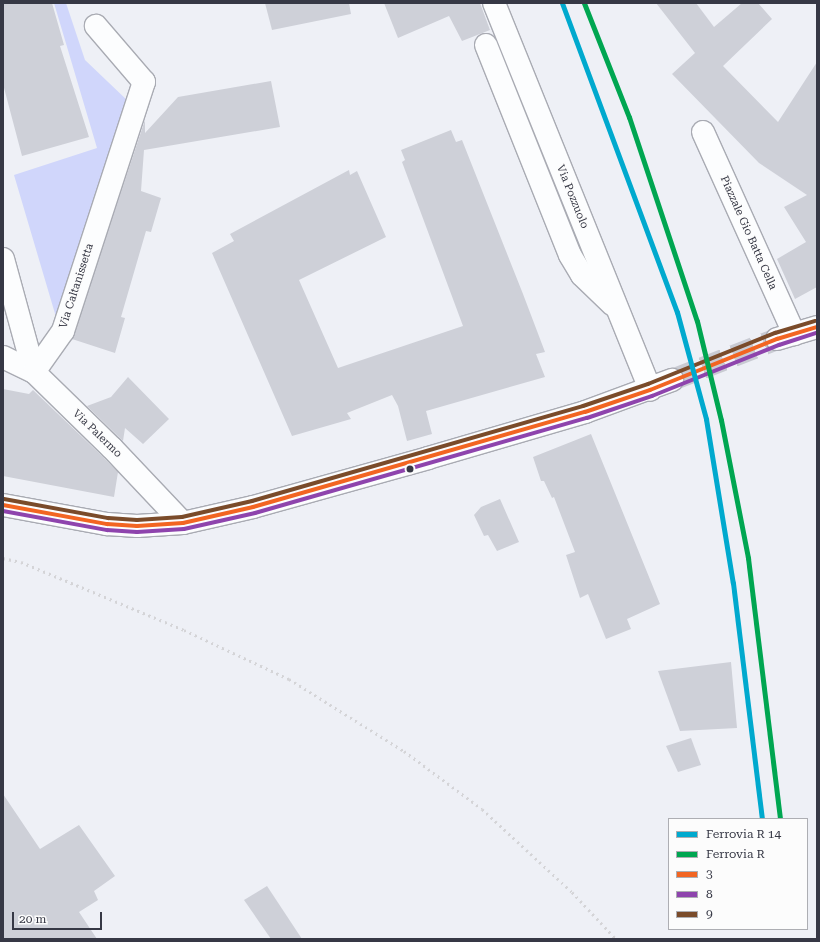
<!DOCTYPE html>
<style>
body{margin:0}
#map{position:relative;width:820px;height:942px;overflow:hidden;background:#eef0f6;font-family:"Roboto Serif",serif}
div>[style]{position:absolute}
.green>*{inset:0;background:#d0d6fb}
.building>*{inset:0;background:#ced0d8}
.major-tunnel>*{height:22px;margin-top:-11px;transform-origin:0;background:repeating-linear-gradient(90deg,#c9cbd3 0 22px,transparent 0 33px)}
.roads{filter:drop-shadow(1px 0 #a9abb3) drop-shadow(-1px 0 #a9abb3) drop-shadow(0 1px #a9abb3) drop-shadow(0 -1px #a9abb3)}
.minor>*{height:22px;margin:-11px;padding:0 11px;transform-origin:11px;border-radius:11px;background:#fcfdfe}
.major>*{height:22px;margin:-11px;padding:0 11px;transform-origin:11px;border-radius:11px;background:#fcfdfe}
.rail>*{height:3px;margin-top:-1.5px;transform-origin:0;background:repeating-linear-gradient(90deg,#d4d4d7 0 2px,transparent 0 6px)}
.bus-1>*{height:4px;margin:-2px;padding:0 2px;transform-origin:2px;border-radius:2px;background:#f26522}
.bus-2>*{height:4px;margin:-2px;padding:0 2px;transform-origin:2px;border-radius:2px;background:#8e44ad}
.bus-3>*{height:4px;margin:-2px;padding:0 2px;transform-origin:2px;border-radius:2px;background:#7a4b2a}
.rail-1>*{height:5px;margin:-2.5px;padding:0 2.5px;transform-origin:2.5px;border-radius:2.5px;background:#00a9ce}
.rail-2>*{height:5px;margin:-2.5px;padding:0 2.5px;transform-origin:2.5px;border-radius:2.5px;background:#00a651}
.dots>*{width:11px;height:11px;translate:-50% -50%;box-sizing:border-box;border:2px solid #fcfcfc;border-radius:50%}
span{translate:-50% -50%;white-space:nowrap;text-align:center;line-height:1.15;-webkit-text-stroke:3px #fcfcfc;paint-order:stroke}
.street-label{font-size:11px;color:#363845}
.frame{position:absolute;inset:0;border:4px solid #363845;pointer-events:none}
.legend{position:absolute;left:668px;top:818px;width:140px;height:112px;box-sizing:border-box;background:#fcfcfc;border:1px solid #adaeb3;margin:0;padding:5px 7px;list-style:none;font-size:12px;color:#363845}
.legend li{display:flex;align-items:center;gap:8px;height:20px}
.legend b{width:20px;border:1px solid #adaeb3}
.scale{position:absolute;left:12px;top:912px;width:90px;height:18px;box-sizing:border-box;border:2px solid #363845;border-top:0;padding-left:5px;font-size:12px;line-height:14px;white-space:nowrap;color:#363845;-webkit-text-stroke:3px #fcfcfc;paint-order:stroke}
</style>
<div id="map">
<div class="green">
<div style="clip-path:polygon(54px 3px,66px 3px,85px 60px,129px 102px,56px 317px,14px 175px,97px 148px)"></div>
</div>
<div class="building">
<div style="clip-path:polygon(3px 3px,52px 3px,64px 45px,60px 46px,89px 137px,22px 156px,3px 84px)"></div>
<div style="clip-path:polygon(265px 3px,349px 3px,351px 14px,272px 30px)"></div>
<div style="clip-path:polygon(384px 3px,480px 3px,490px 30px,462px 41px,449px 16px,398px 38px)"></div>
<div style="clip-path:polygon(656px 3px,696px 3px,714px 27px,742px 3px,758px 3px,772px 19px,723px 66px,778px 122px,817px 62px,817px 287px,795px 299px,777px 259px,806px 242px,784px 207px,807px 195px,759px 163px,672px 74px,695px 53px)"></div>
<div style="clip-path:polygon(271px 81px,280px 127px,144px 150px,141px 191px,161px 198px,151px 232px,146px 231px,121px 317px,125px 318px,115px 353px,72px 339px,145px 120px,145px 133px,178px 97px)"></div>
<div style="clip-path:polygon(451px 130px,456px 142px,462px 140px,523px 294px,545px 352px,536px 354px,545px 377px,426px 411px,432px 434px,407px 441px,398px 406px,392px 395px,347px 413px,351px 419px,292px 436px,212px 253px,234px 241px,230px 234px,349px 170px,350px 175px,357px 171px,386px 237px,299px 280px,338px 368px,463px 326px,402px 162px,405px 160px,401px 150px)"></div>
<div style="clip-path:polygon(128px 377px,169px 419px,143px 444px,125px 428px,123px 441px,87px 406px,111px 397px)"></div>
<div style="clip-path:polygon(3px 389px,29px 394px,33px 390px,103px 457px,118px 472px,114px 497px,3px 476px)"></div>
<div style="clip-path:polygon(591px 434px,660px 604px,627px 619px,631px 629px,606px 639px,588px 594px,580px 598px,566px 555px,575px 552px,554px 497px,552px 498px,544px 481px,541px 481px,533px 457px)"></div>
<div style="clip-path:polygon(500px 499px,519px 542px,497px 551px,488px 535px,484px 536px,474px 515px,481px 507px)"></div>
<div style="clip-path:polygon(731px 662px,737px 728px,680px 731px,658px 671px)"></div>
<div style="clip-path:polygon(691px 738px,701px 765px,678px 772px,666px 746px)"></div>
<div style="clip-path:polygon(3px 794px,40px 849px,79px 825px,115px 876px,94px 891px,98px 900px,79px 912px,97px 939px,3px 939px)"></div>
<div style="clip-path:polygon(267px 886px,302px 939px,271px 939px,244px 900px)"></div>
</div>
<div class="major-tunnel">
<div style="left:672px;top:380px;width:113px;rotate:-21.3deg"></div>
</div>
<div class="roads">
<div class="minor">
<div style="left:494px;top:3px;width:417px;rotate:68deg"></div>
<div style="left:486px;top:45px;width:226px;rotate:68.2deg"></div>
<div style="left:570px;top:255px;width:23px;rotate:59deg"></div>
<div style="left:582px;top:275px;width:43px;rotate:44.1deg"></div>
<div style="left:703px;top:132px;width:222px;rotate:65.7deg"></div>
<div style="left:3px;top:259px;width:117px;rotate:74.7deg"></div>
<div style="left:3px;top:357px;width:34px;rotate:26deg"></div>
<div style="left:34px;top:372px;width:109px;rotate:44.3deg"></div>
<div style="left:112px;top:448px;width:103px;rotate:46.6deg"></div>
<div style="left:34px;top:372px;width:50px;rotate:-54.7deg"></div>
<div style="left:63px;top:331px;width:262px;rotate:-72deg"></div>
<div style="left:144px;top:82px;width:74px;rotate:-130.6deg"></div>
</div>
<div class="major">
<div style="left:777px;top:339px;width:42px;rotate:-16.7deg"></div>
<div style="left:3px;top:505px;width:106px;rotate:10.4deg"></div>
<div style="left:107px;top:524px;width:30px;rotate:4deg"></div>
<div style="left:137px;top:526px;width:46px;rotate:-3.7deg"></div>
<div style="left:183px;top:523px;width:72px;rotate:-12.9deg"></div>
<div style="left:253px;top:507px;width:182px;rotate:-15.6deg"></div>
<div style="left:428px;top:458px;width:164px;rotate:-16.3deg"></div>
<div style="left:585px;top:412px;width:93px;rotate:-20.2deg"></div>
</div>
</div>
<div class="rail">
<div style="left:3px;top:558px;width:18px;rotate:13deg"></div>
<div style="left:21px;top:562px;width:177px;rotate:22.6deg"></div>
<div style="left:184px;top:630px;width:116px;rotate:25deg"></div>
<div style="left:289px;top:679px;width:136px;rotate:32.1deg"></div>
<div style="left:404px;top:751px;width:97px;rotate:36.6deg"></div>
<div style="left:482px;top:809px;width:122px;rotate:42.7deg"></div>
<div style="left:572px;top:892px;width:64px;rotate:46.9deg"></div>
</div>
<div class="bus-1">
<div style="left:3px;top:505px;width:106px;rotate:10.4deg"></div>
<div style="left:107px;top:524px;width:30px;rotate:4deg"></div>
<div style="left:137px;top:526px;width:46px;rotate:-3.7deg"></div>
<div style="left:183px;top:523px;width:72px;rotate:-12.9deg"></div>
<div style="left:253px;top:507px;width:345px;rotate:-16deg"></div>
<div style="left:585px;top:412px;width:69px;rotate:-18.7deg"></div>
<div style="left:650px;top:390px;width:137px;rotate:-21.9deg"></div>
<div style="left:777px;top:339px;width:42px;rotate:-16.7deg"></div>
</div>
<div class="bus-2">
<div style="left:3px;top:511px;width:106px;rotate:10.4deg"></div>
<div style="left:107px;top:530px;width:30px;rotate:4deg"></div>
<div style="left:137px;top:532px;width:47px;rotate:-3.7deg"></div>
<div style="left:184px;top:529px;width:73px;rotate:-12.7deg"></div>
<div style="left:255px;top:513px;width:345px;rotate:-16deg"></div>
<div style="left:587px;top:418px;width:69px;rotate:-18.7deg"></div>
<div style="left:652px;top:396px;width:137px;rotate:-21.9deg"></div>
<div style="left:779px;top:345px;width:40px;rotate:-18deg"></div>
</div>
<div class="bus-3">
<div style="left:4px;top:499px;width:106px;rotate:10.4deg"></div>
<div style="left:108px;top:518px;width:29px;rotate:4deg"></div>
<div style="left:137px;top:520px;width:45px;rotate:-3.8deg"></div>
<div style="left:182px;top:517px;width:72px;rotate:-12.9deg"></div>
<div style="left:252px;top:501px;width:344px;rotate:-16deg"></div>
<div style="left:583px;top:406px;width:69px;rotate:-18.7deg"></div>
<div style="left:648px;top:384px;width:137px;rotate:-21.9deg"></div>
<div style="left:775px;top:333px;width:42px;rotate:-16.7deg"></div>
</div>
<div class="rail-1">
<div style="left:562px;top:3px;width:330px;rotate:69.6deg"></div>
<div style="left:677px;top:312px;width:111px;rotate:74.8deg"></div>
<div style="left:706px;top:419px;width:166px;rotate:80.7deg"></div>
<div style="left:733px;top:583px;width:238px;rotate:83deg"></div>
</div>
<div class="rail-2">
<div style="left:584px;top:3px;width:123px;rotate:68.5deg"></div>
<div style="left:629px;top:117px;width:215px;rotate:71.6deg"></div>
<div style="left:697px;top:321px;width:102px;rotate:76.4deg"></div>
<div style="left:721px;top:420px;width:141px;rotate:78.9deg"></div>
<div style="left:748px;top:558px;width:263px;rotate:83deg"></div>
</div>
<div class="dots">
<div style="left:410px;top:469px;background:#363845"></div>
</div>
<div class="street-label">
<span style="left:572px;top:197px;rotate:68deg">Via Pozzuolo</span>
<span style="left:748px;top:233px;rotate:66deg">Piazzale Gio Batta Cella</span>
<span style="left:77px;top:286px;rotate:-72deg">Via Caltanissetta</span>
<span style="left:97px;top:434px;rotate:44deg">Via Palermo</span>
</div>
<div class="frame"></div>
<ul class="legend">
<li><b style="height:5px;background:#00a9ce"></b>Ferrovia R 14</li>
<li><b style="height:5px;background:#00a651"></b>Ferrovia R</li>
<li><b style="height:5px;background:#f26522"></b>3</li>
<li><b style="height:5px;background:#8e44ad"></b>8</li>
<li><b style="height:5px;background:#7a4b2a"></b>9</li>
</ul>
<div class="scale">20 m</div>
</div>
